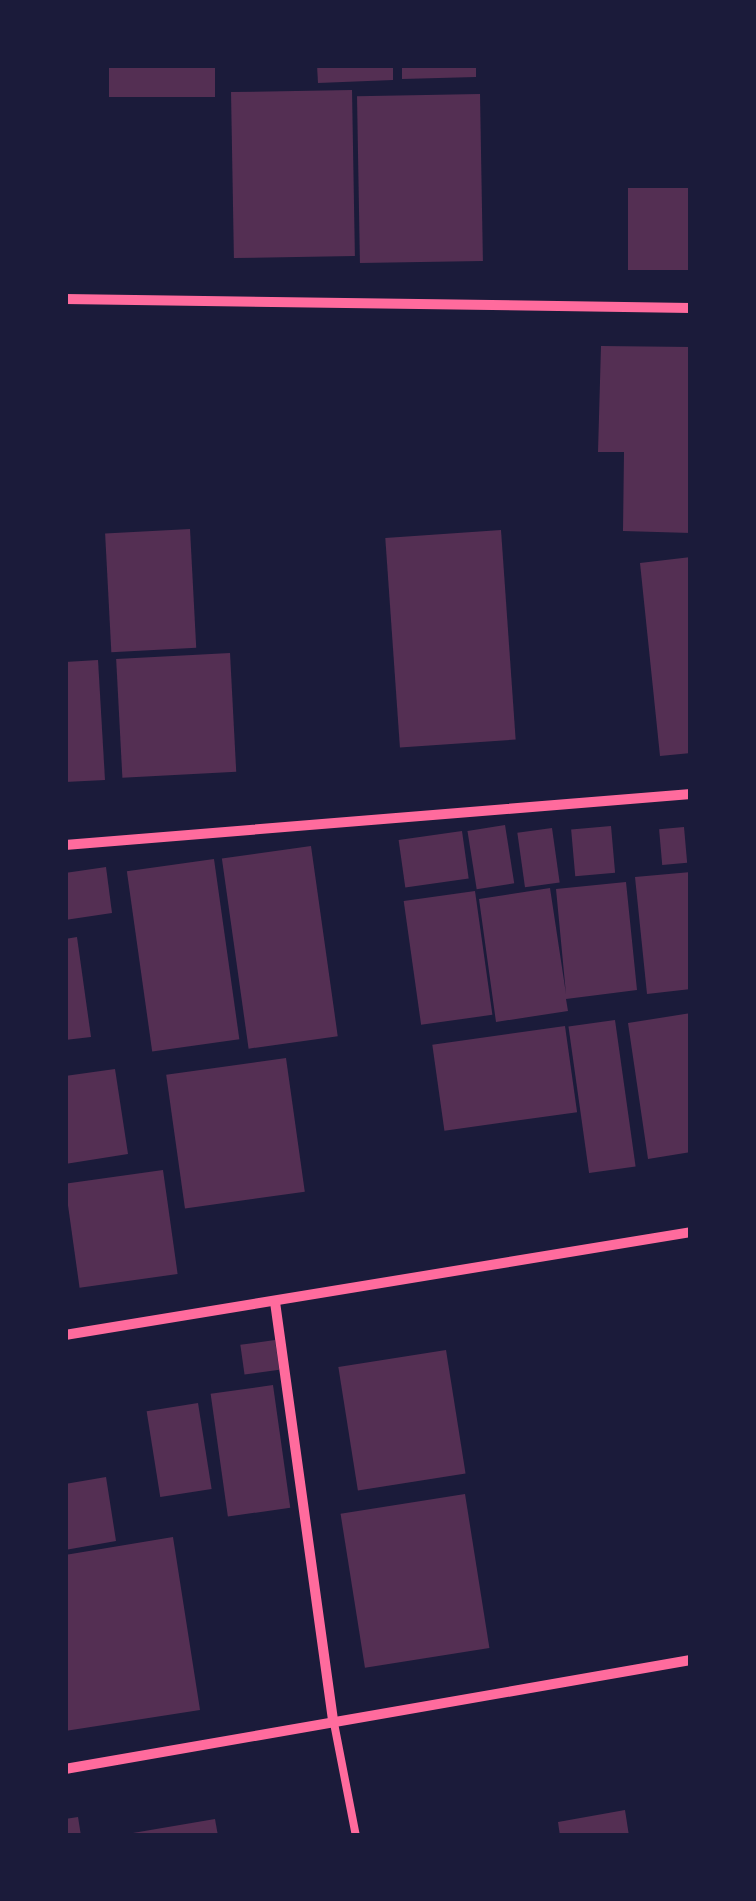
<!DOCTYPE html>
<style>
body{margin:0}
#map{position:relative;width:756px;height:1901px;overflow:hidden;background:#1b1b3a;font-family:Poppins,sans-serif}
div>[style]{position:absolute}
.building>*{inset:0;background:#542f53;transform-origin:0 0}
.service>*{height:8px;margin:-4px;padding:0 4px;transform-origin:4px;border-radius:4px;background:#ff6b9d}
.minor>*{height:10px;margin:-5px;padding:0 5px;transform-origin:5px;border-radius:5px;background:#ff6b9d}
span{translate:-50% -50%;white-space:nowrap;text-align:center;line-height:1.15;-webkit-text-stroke:9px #1b1b3a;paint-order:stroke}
.frame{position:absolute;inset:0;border:68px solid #1b1b3a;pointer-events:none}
</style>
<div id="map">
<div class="building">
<div style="left:109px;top:65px;width:106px;height:32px"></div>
<div style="clip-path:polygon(317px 65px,393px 65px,393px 80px,318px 83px)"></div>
<div style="clip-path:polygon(402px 65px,476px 65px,476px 77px,402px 79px)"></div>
<div style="left:352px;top:90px;width:166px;height:121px;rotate:89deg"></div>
<div style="left:480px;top:94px;width:167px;height:123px;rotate:89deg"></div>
<div style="left:628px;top:188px;width:63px;height:82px"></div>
<div style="clip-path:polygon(601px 346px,691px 347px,691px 533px,623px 531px,624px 452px,598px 452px)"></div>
<div style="left:190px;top:529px;width:119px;height:85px;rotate:87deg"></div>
<div style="left:501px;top:530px;width:210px;height:116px;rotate:86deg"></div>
<div style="clip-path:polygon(691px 557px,691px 753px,660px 756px,640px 563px)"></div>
<div style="left:230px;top:653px;width:119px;height:114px;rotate:87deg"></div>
<div style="clip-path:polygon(98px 660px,105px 780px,65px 782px,65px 662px)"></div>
<div style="left:505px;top:825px;width:59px;height:38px;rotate:81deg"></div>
<div style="left:611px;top:826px;width:47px;height:40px;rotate:85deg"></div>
<div style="left:684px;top:827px;width:36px;height:25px;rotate:85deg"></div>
<div style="left:552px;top:828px;width:55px;height:35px;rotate:82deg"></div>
<div style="left:462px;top:831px;width:48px;height:64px;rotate:82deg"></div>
<div style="left:311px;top:846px;width:192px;height:90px;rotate:82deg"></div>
<div style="left:214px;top:859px;width:182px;height:88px;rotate:82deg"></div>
<div style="clip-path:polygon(106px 867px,112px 913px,65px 920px,65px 873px)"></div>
<div style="clip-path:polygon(691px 872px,691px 989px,647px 994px,635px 877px)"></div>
<div style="clip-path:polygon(626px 882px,637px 990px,566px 999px,568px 1011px,496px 1022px,479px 899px,550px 888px,566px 994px,556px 889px)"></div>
<div style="left:475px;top:891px;width:125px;height:72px;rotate:82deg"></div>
<div style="clip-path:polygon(77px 937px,91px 1037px,65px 1040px,65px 939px)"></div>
<div style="clip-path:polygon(691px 1013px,691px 1152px,648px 1159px,628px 1023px)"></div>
<div style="left:615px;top:1020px;width:148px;height:47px;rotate:82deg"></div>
<div style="left:565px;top:1026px;width:87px;height:134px;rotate:82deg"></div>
<div style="left:286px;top:1058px;width:135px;height:121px;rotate:82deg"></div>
<div style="clip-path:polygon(115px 1069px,128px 1154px,65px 1164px,65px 1076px)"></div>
<div style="left:163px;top:1170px;width:105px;height:99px;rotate:82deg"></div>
<div style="left:275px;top:1340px;width:30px;height:35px;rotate:82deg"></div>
<div style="left:446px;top:1350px;width:125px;height:109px;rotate:81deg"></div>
<div style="left:273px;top:1385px;width:124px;height:63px;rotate:82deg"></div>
<div style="left:198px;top:1403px;width:87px;height:52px;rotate:81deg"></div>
<div style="clip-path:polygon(106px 1477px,116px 1541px,65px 1550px,65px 1484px)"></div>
<div style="left:465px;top:1494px;width:156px;height:126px;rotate:81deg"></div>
<div style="clip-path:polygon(173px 1537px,200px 1710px,65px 1731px,65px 1555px)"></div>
<div style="clip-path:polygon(625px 1810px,629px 1836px,560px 1836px,558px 1822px)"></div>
<div style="clip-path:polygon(78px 1817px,81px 1836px,65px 1836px,65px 1819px)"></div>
<div style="clip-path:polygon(215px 1819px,218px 1836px,128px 1836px,127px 1834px)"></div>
</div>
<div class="service">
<div style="left:333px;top:1718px;width:120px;rotate:79deg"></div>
</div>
<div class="minor">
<div style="left:65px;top:299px;width:626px;rotate:0.82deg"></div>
<div style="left:65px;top:845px;width:628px;rotate:-4.66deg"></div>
<div style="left:275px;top:1302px;width:420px;rotate:82.1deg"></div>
<div style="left:65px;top:1335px;width:634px;rotate:-9.34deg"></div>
<div style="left:65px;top:1769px;width:635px;rotate:-9.88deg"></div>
</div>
<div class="frame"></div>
</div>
